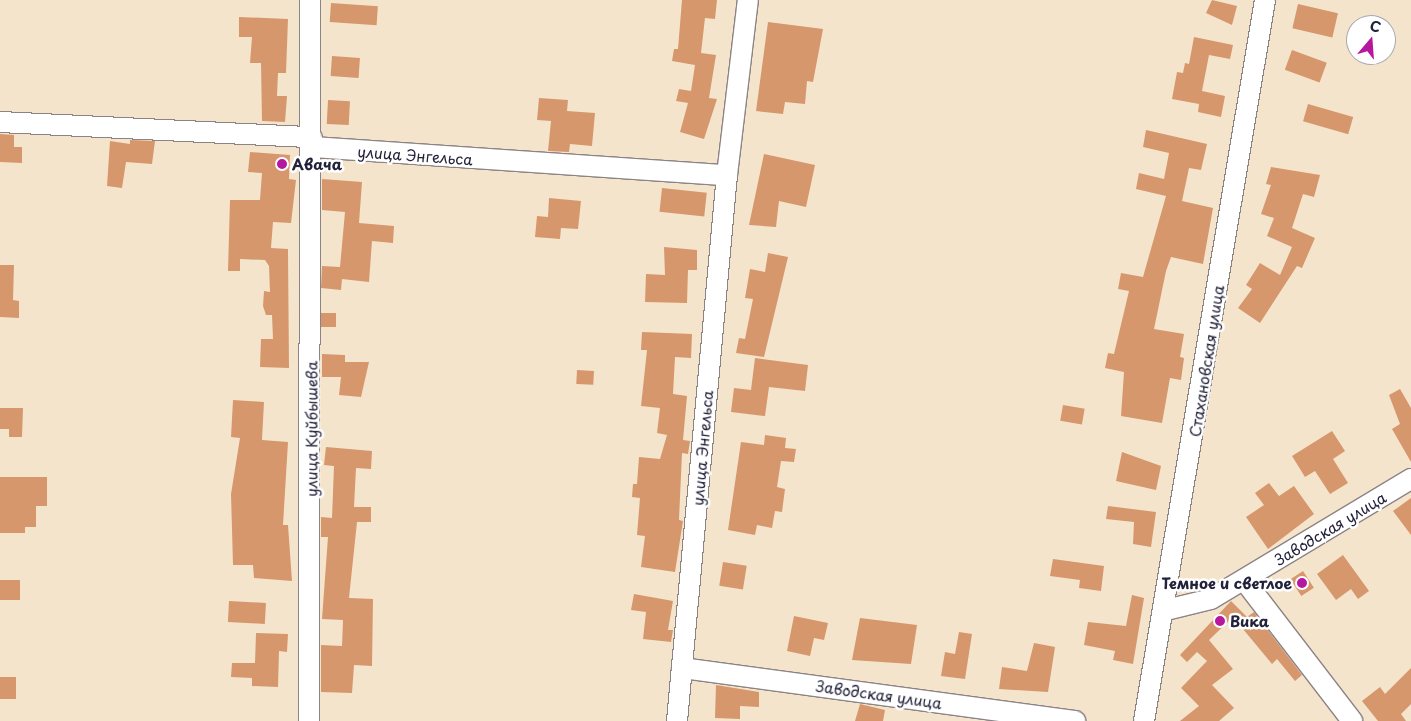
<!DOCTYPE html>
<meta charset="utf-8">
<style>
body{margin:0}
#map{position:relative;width:1411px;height:721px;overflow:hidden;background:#f5e4cc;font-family:"Playpen Sans",sans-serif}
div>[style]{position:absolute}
.building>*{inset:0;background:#d6976c;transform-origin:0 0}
.roads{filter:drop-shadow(1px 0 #8c8384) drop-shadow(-1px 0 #8c8384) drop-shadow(0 1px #8c8384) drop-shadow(0 -1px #8c8384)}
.minor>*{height:20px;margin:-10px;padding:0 10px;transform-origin:10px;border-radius:10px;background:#fff}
.dots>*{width:14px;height:14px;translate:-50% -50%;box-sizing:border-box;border:2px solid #fff;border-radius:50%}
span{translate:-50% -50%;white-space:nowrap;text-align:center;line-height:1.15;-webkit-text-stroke:5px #fff;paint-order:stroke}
.street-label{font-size:15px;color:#22223b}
.poi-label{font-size:15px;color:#22223b;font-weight:700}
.left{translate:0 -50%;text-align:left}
.right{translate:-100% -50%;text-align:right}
.north{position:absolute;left:1346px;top:15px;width:50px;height:50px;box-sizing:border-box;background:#fff;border:1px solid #a7a7b1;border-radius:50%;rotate:18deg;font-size:14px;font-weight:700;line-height:20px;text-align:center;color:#22223b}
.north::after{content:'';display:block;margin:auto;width:18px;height:22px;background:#b5179e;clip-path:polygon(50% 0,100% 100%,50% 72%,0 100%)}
</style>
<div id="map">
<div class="building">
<div style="clip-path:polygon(682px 0,717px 0,715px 19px,705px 18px,701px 53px,716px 55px,709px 98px,717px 99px,704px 139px,680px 132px,688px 103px,676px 101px,679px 89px,691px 91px,695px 65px,672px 61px,674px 49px,678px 49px)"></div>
<div style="clip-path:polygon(1212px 0,1237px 6px,1232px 25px,1206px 13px)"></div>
<div style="left:331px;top:3px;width:47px;height:19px;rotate:4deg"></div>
<div style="left:1298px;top:4px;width:41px;height:25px;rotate:13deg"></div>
<div style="clip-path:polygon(239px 17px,288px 19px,286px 73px,278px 73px,277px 96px,287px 96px,285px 122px,262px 121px,261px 63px,250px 63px,252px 37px,239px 37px)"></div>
<div style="clip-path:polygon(768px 22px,823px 29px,813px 82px,807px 81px,805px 104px,785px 102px,783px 114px,756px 111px)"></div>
<div style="clip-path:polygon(1194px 37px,1233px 45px,1230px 59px,1209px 55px,1202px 91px,1225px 96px,1221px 117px,1198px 112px,1199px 104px,1172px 99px,1177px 72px,1183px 73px,1185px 63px,1189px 64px)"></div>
<div style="left:1292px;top:50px;width:37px;height:21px;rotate:20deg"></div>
<div style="left:332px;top:56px;width:28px;height:20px;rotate:4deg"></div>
<div style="clip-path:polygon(539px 98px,568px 100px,567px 111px,595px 113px,592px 146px,570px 144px,569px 152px,548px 151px,551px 121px,537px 120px)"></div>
<div style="left:328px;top:100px;width:22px;height:24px;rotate:3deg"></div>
<div style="left:1308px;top:104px;width:47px;height:18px;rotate:16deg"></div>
<div style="clip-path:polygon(1146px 130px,1207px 144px,1201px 170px,1189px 168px,1182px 201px,1213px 208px,1203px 264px,1171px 257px,1166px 271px,1154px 329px,1184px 334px,1180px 357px,1184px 358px,1181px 380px,1170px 378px,1162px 423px,1121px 416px,1124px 372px,1105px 368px,1108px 353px,1114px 354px,1129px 291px,1118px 289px,1121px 273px,1143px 277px,1166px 196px,1136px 189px,1139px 173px,1164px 179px,1169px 153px,1143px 147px)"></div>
<div style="clip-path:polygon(0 134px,14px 135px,14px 147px,22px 147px,22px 163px,0 162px)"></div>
<div style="clip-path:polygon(130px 140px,155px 141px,152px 164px,126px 162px,122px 188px,107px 186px,110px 141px,130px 144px)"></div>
<div style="clip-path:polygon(250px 152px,290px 155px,289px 179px,296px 180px,291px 223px,273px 222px,271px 248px,288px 249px,289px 368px,260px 367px,261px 339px,273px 339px,272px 315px,266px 315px,263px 306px,264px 291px,270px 292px,269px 266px,265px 260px,240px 259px,240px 271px,228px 271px,230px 200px,260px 200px,262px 173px,248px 172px)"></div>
<div style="clip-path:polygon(764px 154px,815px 165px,806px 207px,779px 201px,776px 227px,749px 225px)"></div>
<div style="clip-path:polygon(1271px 167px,1320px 175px,1314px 197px,1303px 194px,1292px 228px,1315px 238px,1302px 268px,1297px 266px,1260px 323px,1238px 308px,1252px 289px,1246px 285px,1260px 263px,1280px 275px,1292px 247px,1267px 236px,1274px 218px,1261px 214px,1271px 185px,1266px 184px)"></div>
<div style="clip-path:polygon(322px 179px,362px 182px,359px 223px,394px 226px,393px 243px,372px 241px,369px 282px,342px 279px,341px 290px,321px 288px,322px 266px,340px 267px,345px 212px,322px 210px)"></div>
<div style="left:662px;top:188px;width:45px;height:24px;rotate:6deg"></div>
<div style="clip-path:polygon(549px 198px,581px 201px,578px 229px,561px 228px,560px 239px,535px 237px,537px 216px,548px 217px)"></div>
<div style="clip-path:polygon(664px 247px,697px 250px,697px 270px,688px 270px,687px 303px,645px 302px,646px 274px,665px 275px)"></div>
<div style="clip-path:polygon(768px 253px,788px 257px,764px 357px,736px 353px,739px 338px,745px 339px,753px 299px,745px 298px,750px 269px,765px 272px)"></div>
<div style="clip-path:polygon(0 265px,14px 265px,13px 300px,19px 301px,19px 318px,0 317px)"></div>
<div style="left:336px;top:313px;width:14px;height:15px;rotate:90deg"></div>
<div style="clip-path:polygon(642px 332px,692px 334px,691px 358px,675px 357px,673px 394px,687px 396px,683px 440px,690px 441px,688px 454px,682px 453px,679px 520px,683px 521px,675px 572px,641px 567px,645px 536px,637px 535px,640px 498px,632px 497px,633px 484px,637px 484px,639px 457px,660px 459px,667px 435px,657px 433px,660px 408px,641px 406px,647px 350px,641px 350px)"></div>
<div style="clip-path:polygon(322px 354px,345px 355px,345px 362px,369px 362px,361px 397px,339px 395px,341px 377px,322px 377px)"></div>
<div style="clip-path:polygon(755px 358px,808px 365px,805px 391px,769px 387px,765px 416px,731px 412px,734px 388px,751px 390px)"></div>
<div style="left:577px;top:370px;width:17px;height:14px;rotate:3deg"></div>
<div style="clip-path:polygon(1400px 389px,1411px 408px,1411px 462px,1392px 429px,1400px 424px,1389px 395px)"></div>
<div style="clip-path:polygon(233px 400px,264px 402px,262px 440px,288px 442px,283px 525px,288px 525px,292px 581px,254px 578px,253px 565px,233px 565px,231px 494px,240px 438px,231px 437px)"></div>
<div style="left:1063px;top:405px;width:22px;height:16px;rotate:10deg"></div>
<div style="clip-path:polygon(0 408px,23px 408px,22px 437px,9px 437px,9px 429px,0 429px)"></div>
<div style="clip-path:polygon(1332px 431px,1345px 451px,1333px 459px,1348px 483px,1330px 494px,1315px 471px,1305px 477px,1292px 456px)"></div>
<div style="clip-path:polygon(765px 435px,786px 438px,785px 448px,796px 449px,794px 462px,781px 461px,777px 487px,785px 489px,782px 512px,775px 511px,772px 528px,757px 525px,755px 535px,728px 530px,741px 442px,764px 445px)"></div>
<div style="clip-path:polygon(326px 447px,372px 451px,371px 469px,356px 468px,354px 507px,371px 507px,371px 522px,357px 522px,349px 598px,373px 599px,372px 666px,354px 665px,352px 693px,321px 692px,321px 645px,342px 646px,343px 620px,322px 619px,328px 537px,321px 537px,321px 517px,332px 518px,334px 466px,324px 465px)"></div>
<div style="clip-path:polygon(1122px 452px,1161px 466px,1156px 490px,1116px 481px)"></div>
<div style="clip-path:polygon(0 477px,47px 477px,47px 506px,36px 506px,36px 527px,25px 527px,25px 533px,0 533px)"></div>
<div style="clip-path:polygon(1269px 483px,1279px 496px,1294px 486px,1314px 514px,1268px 549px,1246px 517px,1264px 505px,1255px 493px)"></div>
<div style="clip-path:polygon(1411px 498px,1411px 535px,1393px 511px)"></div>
<div style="clip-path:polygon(1108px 506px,1156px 512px,1151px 547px,1133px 544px,1134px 522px,1106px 519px)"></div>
<div style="clip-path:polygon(1343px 555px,1369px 591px,1358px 599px,1351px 589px,1336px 600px,1317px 574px)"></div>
<div style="clip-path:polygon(1053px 559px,1104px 566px,1101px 591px,1079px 588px,1080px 580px,1050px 576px)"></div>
<div style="left:723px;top:562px;width:24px;height:24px;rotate:9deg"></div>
<div style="left:1303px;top:571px;width:20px;height:15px;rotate:57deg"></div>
<div style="left:0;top:580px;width:20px;height:20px"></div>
<div style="clip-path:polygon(634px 594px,673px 601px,668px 630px,673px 630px,671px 642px,643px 639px,646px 612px,631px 610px)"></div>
<div style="clip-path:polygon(1132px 595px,1144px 598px,1133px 664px,1113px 660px,1115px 651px,1084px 645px,1088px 622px,1126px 626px)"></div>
<div style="left:229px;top:601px;width:37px;height:21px;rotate:3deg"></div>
<div style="clip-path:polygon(1231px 601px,1247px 617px,1254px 612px,1302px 675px,1295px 681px,1277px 659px,1272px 664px,1233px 617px,1209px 640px,1233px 669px,1212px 685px,1234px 708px,1219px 721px,1180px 721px,1199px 706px,1181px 688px,1207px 661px,1197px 652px,1187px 662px,1180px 655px)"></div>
<div style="clip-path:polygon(794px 616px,828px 623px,824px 640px,814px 638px,810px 656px,787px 651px)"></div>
<div style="clip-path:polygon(860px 618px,917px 625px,911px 664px,852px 660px)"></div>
<div style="clip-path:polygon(959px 632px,972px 634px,965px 679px,941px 676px,945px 652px,955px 654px)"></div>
<div style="clip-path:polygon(256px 633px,288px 634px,287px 652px,279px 651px,278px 687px,252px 686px,252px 678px,231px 677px,232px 663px,255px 663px)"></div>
<div style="clip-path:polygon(1034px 643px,1055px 647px,1048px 692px,999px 689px,1002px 667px,1027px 671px)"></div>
<div style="clip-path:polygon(1411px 668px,1411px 704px,1401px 714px,1406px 721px,1378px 721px,1362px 701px,1380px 687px,1385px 694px)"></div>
<div style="left:0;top:677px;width:16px;height:22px"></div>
<div style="clip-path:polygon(716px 685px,759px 692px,759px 707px,740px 706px,740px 719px,715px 718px)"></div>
<div style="clip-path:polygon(860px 704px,885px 710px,883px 721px,855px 721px)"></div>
</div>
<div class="roads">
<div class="minor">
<div style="left:0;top:122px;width:312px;rotate:2.8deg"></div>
<div style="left:312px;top:147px;width:416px;rotate:3.9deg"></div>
<div style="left:1244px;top:580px;width:178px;rotate:52.5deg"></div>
<div style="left:1166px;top:610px;width:46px;rotate:-13.7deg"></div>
<div style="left:1211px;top:599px;width:233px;rotate:-31deg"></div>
<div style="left:682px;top:668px;width:397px;rotate:7.7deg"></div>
<div style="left:309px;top:721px;width:721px;rotate:-89.92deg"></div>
<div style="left:677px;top:721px;width:548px;rotate:-84.77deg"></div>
<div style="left:727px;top:175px;width:176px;rotate:-83.2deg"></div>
<div style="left:1144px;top:721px;width:731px;rotate:-80.47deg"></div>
</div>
</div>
<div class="dots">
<div style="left:282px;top:164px;background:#b5179e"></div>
<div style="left:1302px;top:583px;background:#b5179e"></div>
<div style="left:1220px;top:621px;background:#b5179e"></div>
</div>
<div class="street-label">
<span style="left:415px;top:155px;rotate:4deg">улица Энгельса</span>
<span style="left:1206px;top:361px;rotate:-81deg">Стахановская улица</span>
<span style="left:311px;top:429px;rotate:-90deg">улица Куйбышева</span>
<span style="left:702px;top:448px;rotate:-85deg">улица Энгельса</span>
<span style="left:1330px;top:528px;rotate:-31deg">Заводская улица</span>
<span style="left:879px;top:694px;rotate:8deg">Заводская улица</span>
</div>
<div class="poi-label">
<span class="left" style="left:292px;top:164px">Авача</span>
<span class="right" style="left:1292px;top:583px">Темное и светлое</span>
<span class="left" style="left:1230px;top:621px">Вика</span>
</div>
<div class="north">С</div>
</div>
